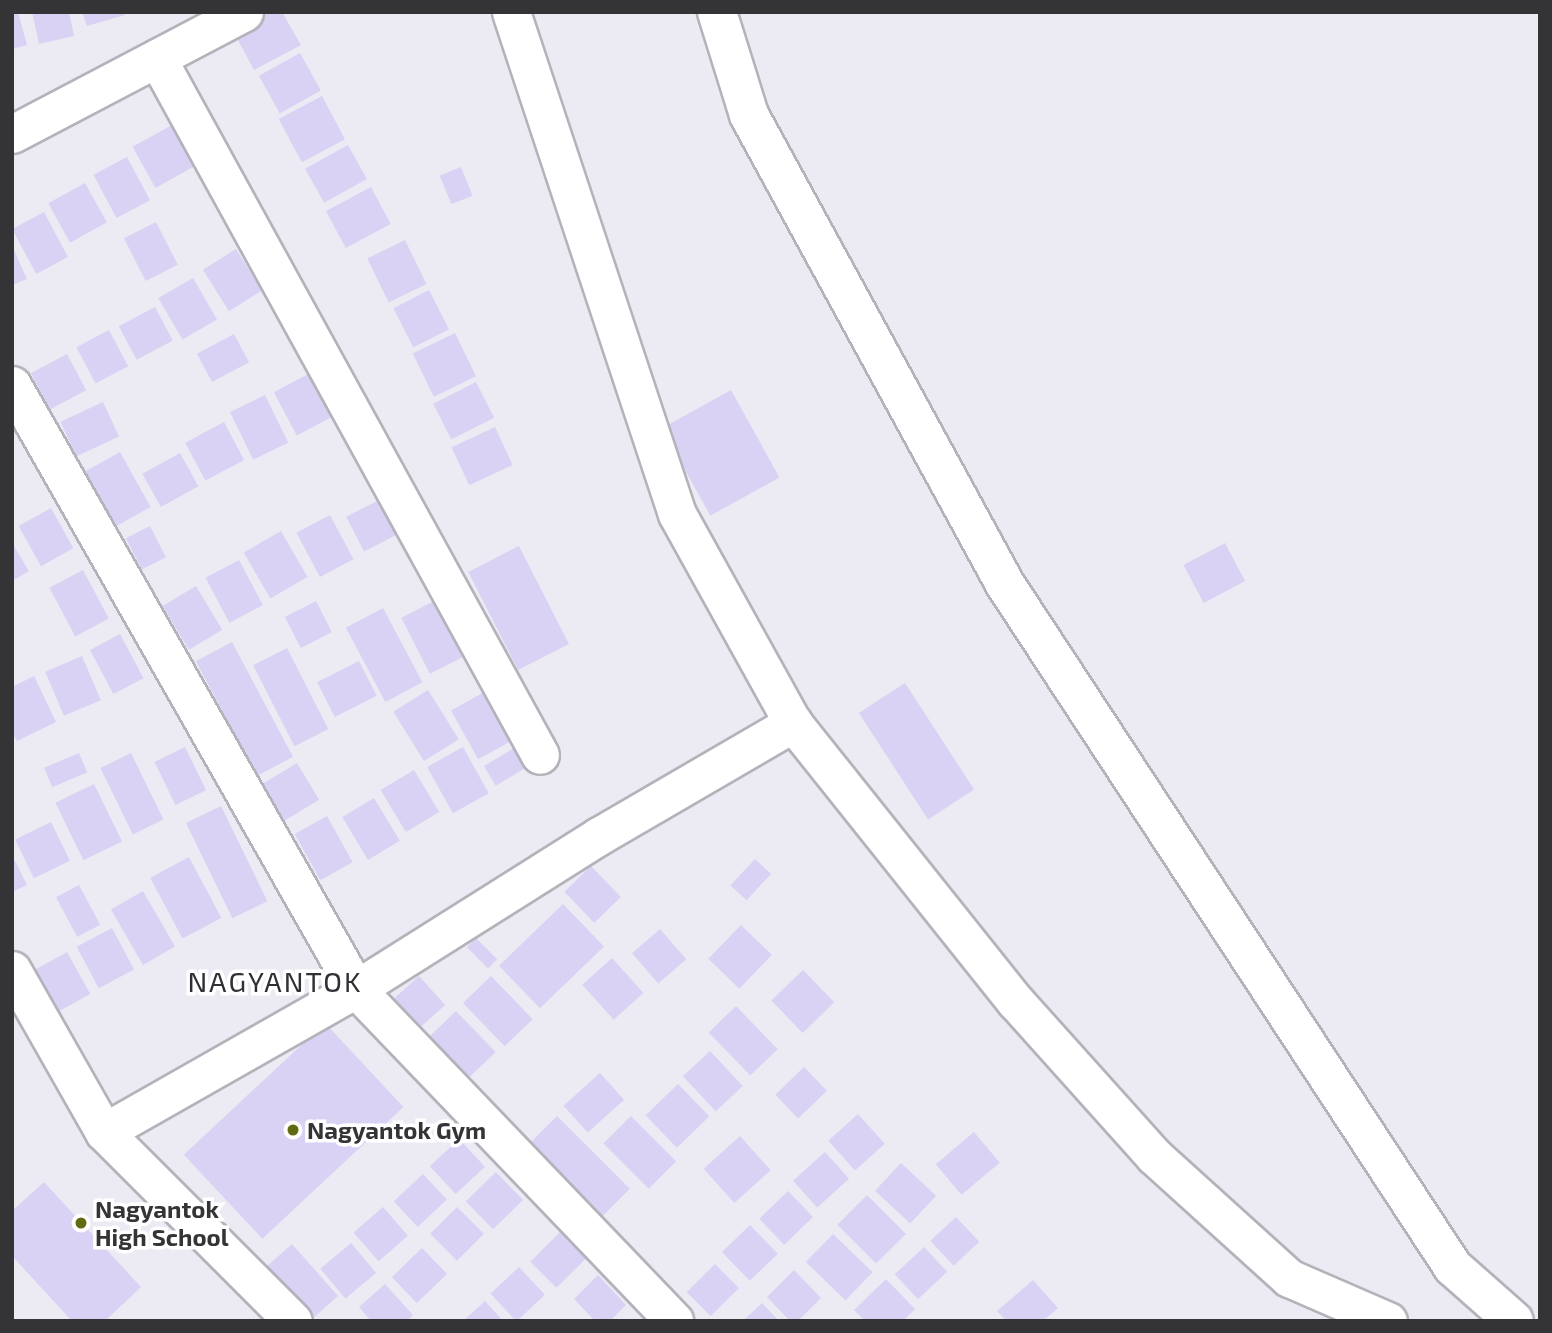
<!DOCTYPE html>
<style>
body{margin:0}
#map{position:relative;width:1552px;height:1333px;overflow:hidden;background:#eceaf3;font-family:"Exo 2",sans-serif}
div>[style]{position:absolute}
.building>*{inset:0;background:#dad2f4;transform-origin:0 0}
.roads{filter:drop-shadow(2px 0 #b4b2ba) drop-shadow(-2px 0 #b4b2ba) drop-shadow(0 2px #b4b2ba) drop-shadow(0 -2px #b4b2ba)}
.minor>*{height:37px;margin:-18.5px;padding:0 18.5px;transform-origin:18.5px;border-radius:18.5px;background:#fff}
.tertiary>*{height:38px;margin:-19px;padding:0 19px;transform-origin:19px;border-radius:19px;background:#fff}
.dots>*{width:19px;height:19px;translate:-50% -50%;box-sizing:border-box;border:4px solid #fff;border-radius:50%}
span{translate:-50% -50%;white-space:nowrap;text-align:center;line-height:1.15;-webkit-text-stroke:7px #fff;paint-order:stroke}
.poi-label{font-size:24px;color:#343336;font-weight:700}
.left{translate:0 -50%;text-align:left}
.quarter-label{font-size:28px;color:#302f35;letter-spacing:2px}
.frame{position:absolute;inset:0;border:14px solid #343336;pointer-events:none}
</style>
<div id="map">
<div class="building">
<div style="clip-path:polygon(12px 12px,18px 12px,27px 45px,12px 49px)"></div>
<div style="clip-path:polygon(32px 12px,69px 12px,74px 36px,39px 44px)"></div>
<div style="clip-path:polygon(82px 12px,124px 12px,125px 15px,87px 26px)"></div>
<div style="clip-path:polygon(264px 12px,282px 12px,301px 45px,254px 70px,232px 29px)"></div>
<div style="left:300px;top:53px;width:43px;height:47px;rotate:61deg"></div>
<div style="left:322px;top:96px;width:49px;height:49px;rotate:62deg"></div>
<div style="left:172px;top:125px;width:47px;height:45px;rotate:61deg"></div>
<div style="left:348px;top:145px;width:39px;height:49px;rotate:61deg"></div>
<div style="left:127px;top:157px;width:49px;height:38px;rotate:62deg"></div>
<div style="left:461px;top:167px;width:31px;height:23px;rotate:68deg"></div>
<div style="left:85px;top:183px;width:45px;height:42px;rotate:61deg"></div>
<div style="left:371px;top:187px;width:42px;height:51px;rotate:62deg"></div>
<div style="left:44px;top:212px;width:51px;height:36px;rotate:62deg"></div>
<div style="left:156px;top:222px;width:48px;height:36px;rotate:63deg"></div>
<div style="left:405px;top:240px;width:49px;height:42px;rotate:64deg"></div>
<div style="clip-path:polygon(12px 246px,27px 279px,12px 285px)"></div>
<div style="left:236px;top:249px;width:49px;height:39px;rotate:58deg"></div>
<div style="left:193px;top:278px;width:48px;height:40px;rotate:60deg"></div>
<div style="left:429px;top:290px;width:44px;height:40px;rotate:63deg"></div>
<div style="left:155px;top:307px;width:38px;height:41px;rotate:62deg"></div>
<div style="left:109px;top:330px;width:41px;height:37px;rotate:62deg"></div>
<div style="left:455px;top:333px;width:48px;height:47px;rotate:64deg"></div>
<div style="left:234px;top:334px;width:32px;height:42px;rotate:62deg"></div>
<div style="left:67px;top:354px;width:41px;height:41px;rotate:62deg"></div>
<div style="left:310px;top:373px;width:49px;height:41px;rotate:62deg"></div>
<div style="left:476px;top:382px;width:40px;height:48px;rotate:63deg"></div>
<div style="left:731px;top:390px;width:100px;height:79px;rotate:61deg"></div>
<div style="left:265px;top:395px;width:53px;height:39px;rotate:64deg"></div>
<div style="left:103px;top:402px;width:38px;height:47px;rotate:65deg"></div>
<div style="left:224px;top:422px;width:43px;height:44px;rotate:62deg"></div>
<div style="left:495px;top:427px;width:42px;height:48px;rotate:65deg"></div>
<div style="left:120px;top:452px;width:63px;height:40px;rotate:61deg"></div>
<div style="left:180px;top:453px;width:38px;height:43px;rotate:61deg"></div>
<div style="left:381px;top:499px;width:39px;height:39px;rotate:63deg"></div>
<div style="left:51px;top:508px;width:46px;height:37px;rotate:61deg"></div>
<div style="left:330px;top:515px;width:50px;height:38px;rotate:62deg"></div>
<div style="left:150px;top:526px;width:35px;height:27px;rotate:63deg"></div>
<div style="left:281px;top:531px;width:53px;height:43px;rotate:60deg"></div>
<div style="clip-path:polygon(12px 543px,29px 571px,12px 581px)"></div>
<div style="left:1225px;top:543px;width:43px;height:47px;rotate:62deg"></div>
<div style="left:519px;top:546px;width:110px;height:57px;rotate:63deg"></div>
<div style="left:239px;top:560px;width:51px;height:38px;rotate:62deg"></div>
<div style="left:83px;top:570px;width:55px;height:38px;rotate:62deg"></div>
<div style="left:196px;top:586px;width:51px;height:39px;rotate:59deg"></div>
<div style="left:436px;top:600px;width:63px;height:39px;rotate:63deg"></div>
<div style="left:316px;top:601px;width:35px;height:35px;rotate:63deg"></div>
<div style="left:383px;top:608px;width:84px;height:42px;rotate:62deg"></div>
<div style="left:120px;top:634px;width:50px;height:34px;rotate:62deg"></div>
<div style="left:232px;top:642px;width:130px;height:41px;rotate:62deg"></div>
<div style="left:287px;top:648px;width:91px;height:38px;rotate:63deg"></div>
<div style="left:82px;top:656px;width:48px;height:40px;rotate:67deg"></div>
<div style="left:359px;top:661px;width:39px;height:47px;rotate:63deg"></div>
<div style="clip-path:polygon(34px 676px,56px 722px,17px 741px,12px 732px,12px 687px)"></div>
<div style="left:905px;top:683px;width:127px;height:55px;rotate:57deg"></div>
<div style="left:428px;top:690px;width:58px;height:41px;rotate:58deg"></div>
<div style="left:486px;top:691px;width:56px;height:40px;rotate:61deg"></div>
<div style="left:519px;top:745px;width:23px;height:41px;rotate:59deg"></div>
<div style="left:185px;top:747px;width:48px;height:34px;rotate:64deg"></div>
<div style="left:463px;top:747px;width:53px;height:41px;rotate:61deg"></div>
<div style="left:79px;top:753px;width:21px;height:38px;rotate:67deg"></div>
<div style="left:131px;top:753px;width:74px;height:34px;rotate:64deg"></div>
<div style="left:297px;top:763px;width:43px;height:44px;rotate:59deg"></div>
<div style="left:414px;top:770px;width:49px;height:39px;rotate:59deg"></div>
<div style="left:94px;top:784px;width:64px;height:43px;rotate:64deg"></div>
<div style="left:374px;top:798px;width:50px;height:37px;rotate:59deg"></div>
<div style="left:221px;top:806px;width:106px;height:39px;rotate:64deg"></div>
<div style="left:327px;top:816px;width:53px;height:37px;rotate:61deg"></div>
<div style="left:51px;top:822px;width:43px;height:40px;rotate:64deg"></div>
<div style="clip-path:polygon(12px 855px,27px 885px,12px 892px)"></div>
<div style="left:189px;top:857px;width:69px;height:44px;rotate:62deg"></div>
<div style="left:755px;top:859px;width:22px;height:36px;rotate:43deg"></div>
<div style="left:591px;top:866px;width:43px;height:37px;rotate:46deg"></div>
<div style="left:79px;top:885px;width:45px;height:26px;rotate:62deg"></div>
<div style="left:143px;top:891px;width:64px;height:37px;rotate:60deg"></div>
<div style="left:563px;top:904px;width:59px;height:89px;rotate:46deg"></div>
<div style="left:741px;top:925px;width:43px;height:47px;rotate:44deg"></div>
<div style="left:112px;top:928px;width:47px;height:40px;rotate:62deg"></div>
<div style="left:660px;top:929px;width:40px;height:37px;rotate:49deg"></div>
<div style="left:476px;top:938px;width:30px;height:13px;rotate:45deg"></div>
<div style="left:67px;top:952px;width:48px;height:44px;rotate:61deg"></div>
<div style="left:612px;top:958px;width:47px;height:40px;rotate:48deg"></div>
<div style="left:803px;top:970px;width:45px;height:44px;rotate:46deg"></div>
<div style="left:419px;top:976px;width:39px;height:33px;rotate:48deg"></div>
<div style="left:491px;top:976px;width:60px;height:39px;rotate:46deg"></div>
<div style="left:736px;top:1006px;width:60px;height:38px;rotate:46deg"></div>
<div style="left:456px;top:1011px;width:57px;height:43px;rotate:46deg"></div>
<div style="left:325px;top:1023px;width:115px;height:193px;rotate:47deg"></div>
<div style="left:710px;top:1051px;width:48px;height:37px;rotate:47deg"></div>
<div style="left:804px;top:1067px;width:33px;height:40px;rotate:46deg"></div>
<div style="left:600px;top:1073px;width:36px;height:49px;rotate:48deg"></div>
<div style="left:678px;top:1084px;width:45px;height:45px;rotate:46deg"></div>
<div style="left:858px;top:1114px;width:40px;height:40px;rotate:48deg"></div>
<div style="left:557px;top:1116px;width:103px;height:39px;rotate:45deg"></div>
<div style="left:631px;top:1116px;width:64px;height:39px;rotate:45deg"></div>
<div style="left:974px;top:1132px;width:40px;height:50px;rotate:50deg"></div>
<div style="left:740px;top:1136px;width:46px;height:49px;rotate:48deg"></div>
<div style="left:459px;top:1139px;width:38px;height:40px;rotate:47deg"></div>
<div style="left:825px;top:1152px;width:36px;height:43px;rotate:48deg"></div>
<div style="left:901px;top:1163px;width:48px;height:38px;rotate:43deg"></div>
<div style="left:496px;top:1172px;width:39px;height:42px;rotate:46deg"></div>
<div style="left:423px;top:1174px;width:35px;height:40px;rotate:47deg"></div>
<div style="clip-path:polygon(44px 1182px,141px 1287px,105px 1321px,72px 1321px,12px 1256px,12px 1211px)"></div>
<div style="left:788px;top:1191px;width:36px;height:40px;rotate:46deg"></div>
<div style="left:867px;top:1195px;width:55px;height:42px;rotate:45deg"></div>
<div style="left:383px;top:1207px;width:38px;height:39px;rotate:49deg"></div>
<div style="left:457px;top:1207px;width:38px;height:38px;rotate:45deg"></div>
<div style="left:956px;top:1217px;width:34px;height:35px;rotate:47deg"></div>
<div style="left:750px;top:1225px;width:40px;height:39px;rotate:46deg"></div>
<div style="left:560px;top:1232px;width:37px;height:42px;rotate:45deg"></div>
<div style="left:833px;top:1234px;width:55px;height:39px;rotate:44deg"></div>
<div style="left:351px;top:1243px;width:39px;height:40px;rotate:50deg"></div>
<div style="clip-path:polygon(292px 1244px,338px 1296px,310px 1321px,258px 1274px)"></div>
<div style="left:924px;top:1247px;width:34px;height:40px;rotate:47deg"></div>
<div style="left:422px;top:1248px;width:36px;height:42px;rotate:46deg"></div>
<div style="left:715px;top:1264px;width:34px;height:40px;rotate:45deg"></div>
<div style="left:519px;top:1267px;width:38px;height:39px;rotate:47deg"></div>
<div style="clip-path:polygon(794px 1270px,821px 1298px,798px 1321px,790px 1321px,767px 1297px)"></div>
<div style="clip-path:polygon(598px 1275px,626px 1305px,610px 1321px,595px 1321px,574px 1299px)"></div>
<div style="clip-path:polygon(886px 1279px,915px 1309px,903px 1321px,865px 1321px,854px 1310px)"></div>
<div style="clip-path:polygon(1033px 1280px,1058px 1308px,1043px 1321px,1006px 1321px,997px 1311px)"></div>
<div style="clip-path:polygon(385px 1284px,413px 1315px,407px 1321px,371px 1321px,359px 1307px)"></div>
<div style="clip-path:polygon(485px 1301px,503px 1321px,463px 1321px)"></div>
<div style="clip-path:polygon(762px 1303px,779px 1321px,743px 1321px)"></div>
</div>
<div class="roads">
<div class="minor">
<div style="left:511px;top:12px;width:529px;rotate:71.7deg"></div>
<div style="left:677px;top:514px;width:239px;rotate:61deg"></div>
<div style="left:793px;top:723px;width:357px;rotate:51.4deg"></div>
<div style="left:1016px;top:1002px;width:207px;rotate:48.1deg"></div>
<div style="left:1154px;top:1156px;width:182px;rotate:42.1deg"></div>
<div style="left:1289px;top:1278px;width:108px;rotate:23.5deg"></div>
<div style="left:157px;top:58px;width:795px;rotate:61.21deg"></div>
<div style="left:12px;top:134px;width:262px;rotate:-27.7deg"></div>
<div style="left:12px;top:385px;width:695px;rotate:60.34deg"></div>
<div style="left:356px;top:989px;width:460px;rotate:46.2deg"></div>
<div style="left:12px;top:970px;width:186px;rotate:60.4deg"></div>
<div style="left:104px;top:1132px;width:267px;rotate:45deg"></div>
<div style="left:104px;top:1132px;width:290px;rotate:-29.6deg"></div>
<div style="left:356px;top:989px;width:287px;rotate:-32.2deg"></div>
<div style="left:599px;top:836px;width:225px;rotate:-30.2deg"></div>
</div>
<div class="tertiary">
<div style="left:717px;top:12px;width:108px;rotate:72.7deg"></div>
<div style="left:749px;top:115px;width:534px;rotate:61.37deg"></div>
<div style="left:1005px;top:584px;width:817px;rotate:56.74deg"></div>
<div style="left:1453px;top:1267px;width:81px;rotate:41.5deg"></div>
</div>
</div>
<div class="dots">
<div style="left:293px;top:1130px;background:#626b11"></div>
<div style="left:81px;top:1223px;background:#626b11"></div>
</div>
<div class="poi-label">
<span class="left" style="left:307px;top:1130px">Nagyantok Gym</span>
<span class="left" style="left:95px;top:1223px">Nagyantok<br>High School</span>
</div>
<div class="quarter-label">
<span style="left:275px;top:981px">NAGYANTOK</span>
</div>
<div class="frame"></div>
</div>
